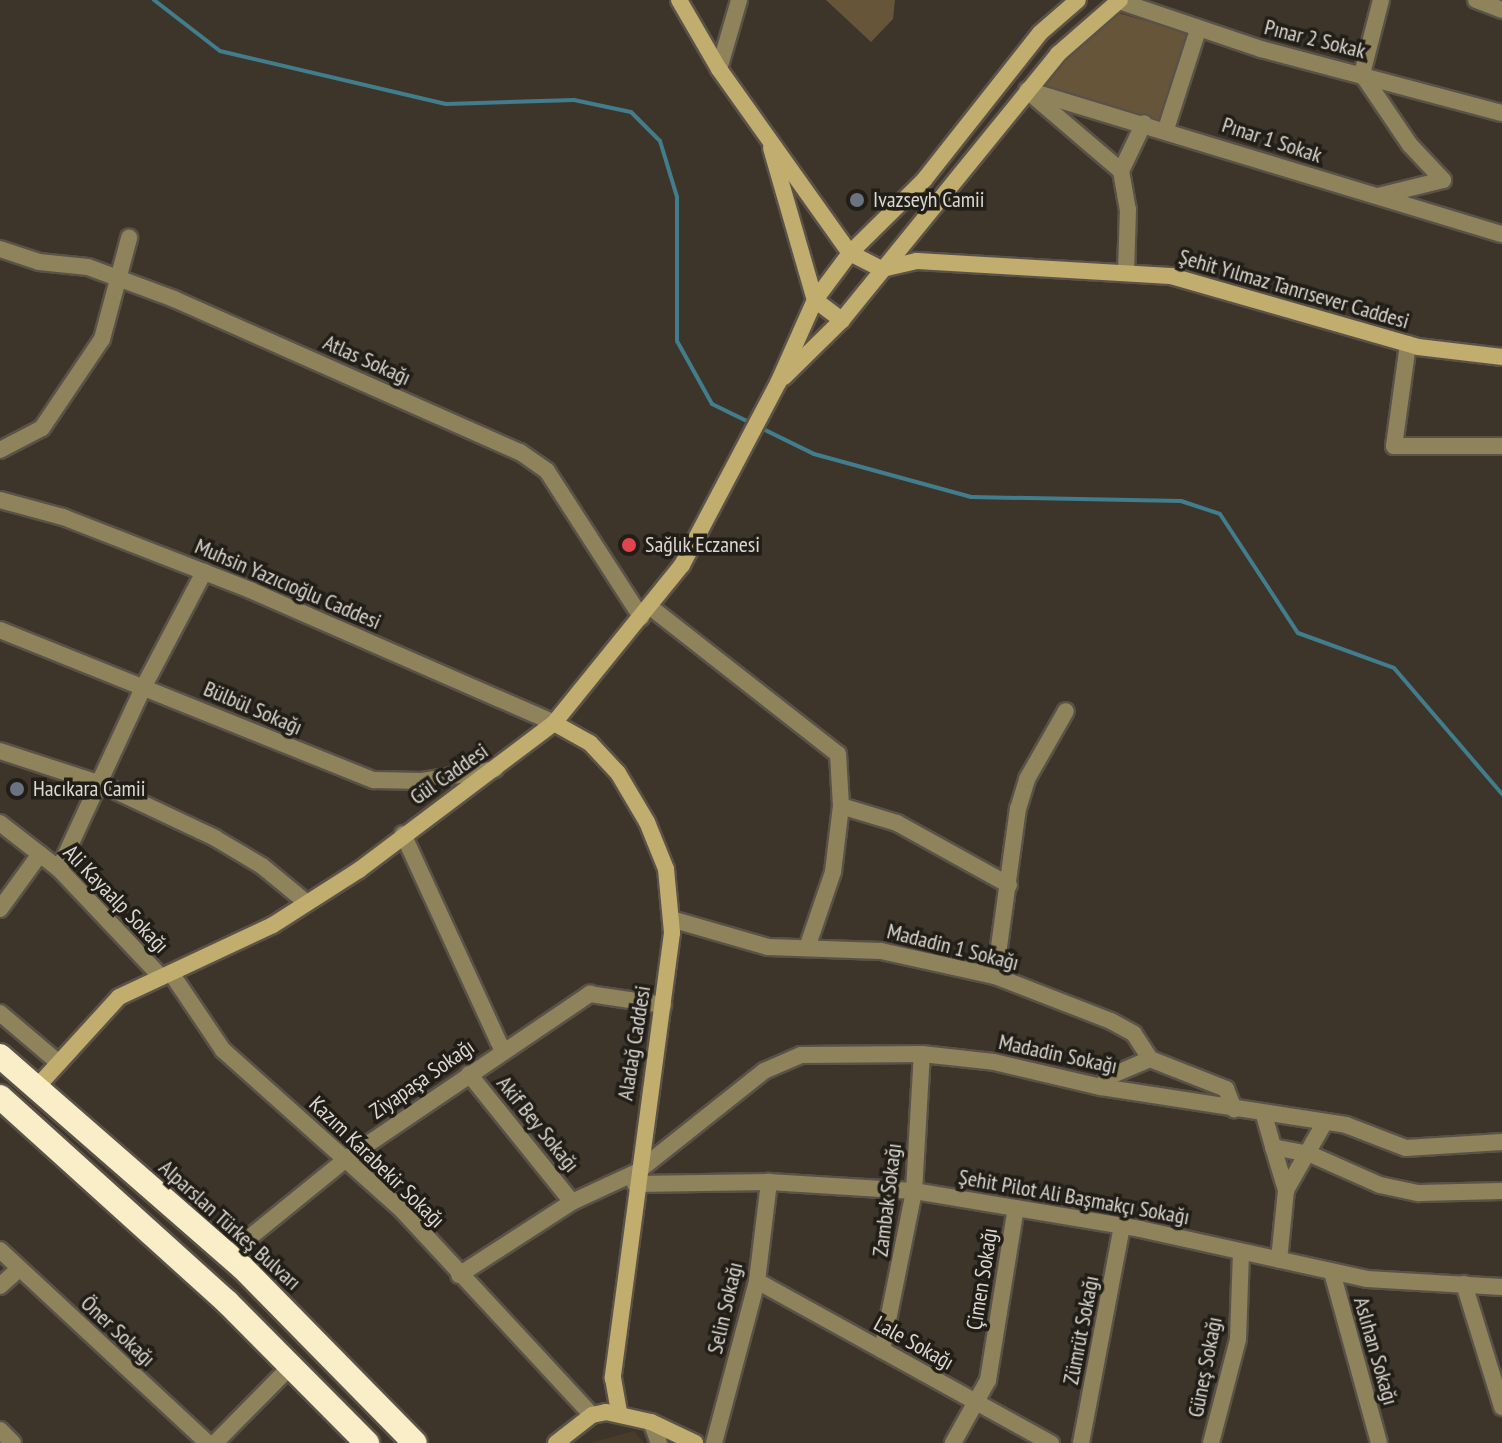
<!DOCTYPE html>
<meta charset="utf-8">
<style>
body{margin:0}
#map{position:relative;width:1502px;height:1443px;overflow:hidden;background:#3d352a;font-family:"PT Sans Narrow",sans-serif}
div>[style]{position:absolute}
.built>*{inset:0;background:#483d2b}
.green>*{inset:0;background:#675539}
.stream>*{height:4px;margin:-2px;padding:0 2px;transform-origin:2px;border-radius:2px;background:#417d8d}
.roads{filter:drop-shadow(2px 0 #5a5248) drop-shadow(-2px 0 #5a5248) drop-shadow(0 2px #5a5248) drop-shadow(0 -2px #5a5248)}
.street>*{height:16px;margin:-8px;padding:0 8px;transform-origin:8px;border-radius:8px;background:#8f835c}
.secondary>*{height:16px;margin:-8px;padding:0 8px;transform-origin:8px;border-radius:8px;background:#c1ad6d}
.highway>*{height:24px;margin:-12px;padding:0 12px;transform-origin:12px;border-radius:12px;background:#f9eec8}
.dots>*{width:22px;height:22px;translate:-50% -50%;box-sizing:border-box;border:4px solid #211e18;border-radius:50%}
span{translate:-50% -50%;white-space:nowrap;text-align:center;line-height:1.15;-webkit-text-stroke:7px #211e18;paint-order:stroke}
.street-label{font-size:22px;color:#dcd7d0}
.poi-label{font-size:22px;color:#dcd7d0}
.left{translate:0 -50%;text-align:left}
</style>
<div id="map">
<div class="built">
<div style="clip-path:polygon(634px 1431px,644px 1443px,590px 1443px)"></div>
</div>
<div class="green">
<div style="clip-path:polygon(826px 0,895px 0,893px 19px,871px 42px)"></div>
<div style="clip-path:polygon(1122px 14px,1191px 34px,1160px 122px,1043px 88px,1087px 35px,1110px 15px)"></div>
</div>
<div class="stream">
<div style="left:154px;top:0;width:83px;rotate:37.7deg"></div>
<div style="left:220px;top:51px;width:232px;rotate:13.2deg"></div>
<div style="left:446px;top:104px;width:128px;rotate:-1.8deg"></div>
<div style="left:574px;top:100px;width:58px;rotate:11.9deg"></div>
<div style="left:631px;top:112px;width:41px;rotate:45deg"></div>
<div style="left:660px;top:141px;width:59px;rotate:73.1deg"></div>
<div style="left:677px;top:197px;width:144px;rotate:90deg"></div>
<div style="left:677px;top:341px;width:72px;rotate:60.9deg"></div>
<div style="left:712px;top:404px;width:43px;rotate:26deg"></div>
<div style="left:759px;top:427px;width:61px;rotate:26.1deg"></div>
<div style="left:814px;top:454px;width:163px;rotate:15.3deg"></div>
<div style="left:971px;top:497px;width:210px;rotate:1.1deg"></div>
<div style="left:1181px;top:501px;width:41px;rotate:18.4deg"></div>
<div style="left:1220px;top:514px;width:142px;rotate:56.8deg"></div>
<div style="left:1298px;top:633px;width:102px;rotate:20deg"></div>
<div style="left:1394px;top:668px;width:166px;rotate:49.4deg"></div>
</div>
<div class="roads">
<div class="street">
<div style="left:1476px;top:0;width:28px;rotate:21deg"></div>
<div style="left:1119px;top:1px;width:150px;rotate:18.7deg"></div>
<div style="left:1261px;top:49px;width:249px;rotate:14.9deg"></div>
<div style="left:719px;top:69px;width:72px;rotate:-73.8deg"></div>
<div style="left:1027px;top:90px;width:496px;rotate:16.9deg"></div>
<div style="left:1031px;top:94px;width:118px;rotate:40.5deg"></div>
<div style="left:1121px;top:171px;width:39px;rotate:80deg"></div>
<div style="left:1128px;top:209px;width:62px;rotate:91.8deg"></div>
<div style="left:1166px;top:129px;width:104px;rotate:-72.1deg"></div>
<div style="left:1121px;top:171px;width:53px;rotate:-64.4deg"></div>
<div style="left:1378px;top:196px;width:67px;rotate:-13.8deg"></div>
<div style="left:1443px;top:180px;width:48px;rotate:-133.3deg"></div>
<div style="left:1410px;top:145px;width:86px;rotate:-124.1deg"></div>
<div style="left:1362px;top:74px;width:76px;rotate:-75.6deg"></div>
<div style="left:0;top:249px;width:41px;rotate:18.4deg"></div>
<div style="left:39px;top:262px;width:49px;rotate:5.8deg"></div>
<div style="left:88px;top:267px;width:92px;rotate:20.4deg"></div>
<div style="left:174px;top:299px;width:378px;rotate:23.9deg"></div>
<div style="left:520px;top:452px;width:33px;rotate:35deg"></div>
<div style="left:547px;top:471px;width:174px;rotate:57.2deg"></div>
<div style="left:1408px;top:344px;width:103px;rotate:97.8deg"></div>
<div style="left:1394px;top:446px;width:108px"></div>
<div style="left:0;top:450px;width:47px;rotate:-27.6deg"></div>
<div style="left:42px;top:428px;width:107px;rotate:-56deg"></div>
<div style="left:102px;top:339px;width:105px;rotate:-75deg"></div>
<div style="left:0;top:500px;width:65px;rotate:15.1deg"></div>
<div style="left:63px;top:517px;width:201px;rotate:21.3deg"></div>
<div style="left:250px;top:590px;width:332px;rotate:23.6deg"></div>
<div style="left:649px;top:606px;width:240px;rotate:38.1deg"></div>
<div style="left:838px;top:754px;width:52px;rotate:86.7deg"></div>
<div style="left:841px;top:806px;width:66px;rotate:96.9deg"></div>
<div style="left:833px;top:872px;width:80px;rotate:108.9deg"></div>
<div style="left:0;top:630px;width:403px;rotate:21.9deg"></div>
<div style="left:374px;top:780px;width:48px;rotate:1.2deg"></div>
<div style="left:422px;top:781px;width:74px;rotate:-9.3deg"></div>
<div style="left:0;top:751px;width:106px;rotate:18.1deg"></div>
<div style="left:101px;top:784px;width:126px;rotate:25.3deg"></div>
<div style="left:215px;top:838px;width:55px;rotate:30.8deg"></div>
<div style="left:262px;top:866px;width:58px;rotate:39.4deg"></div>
<div style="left:841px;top:806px;width:59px;rotate:16.9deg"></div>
<div style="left:897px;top:823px;width:128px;rotate:29deg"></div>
<div style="left:0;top:823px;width:75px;rotate:37.9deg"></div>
<div style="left:59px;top:869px;width:149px;rotate:46.6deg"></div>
<div style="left:403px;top:834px;width:239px;rotate:65.3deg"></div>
<div style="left:59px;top:869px;width:202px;rotate:-65.1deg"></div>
<div style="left:144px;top:686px;width:129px;rotate:-62.2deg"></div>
<div style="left:0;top:909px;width:68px;rotate:-54deg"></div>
<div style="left:671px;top:919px;width:101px;rotate:16.1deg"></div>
<div style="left:768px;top:947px;width:113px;rotate:2deg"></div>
<div style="left:881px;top:951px;width:117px;rotate:12.4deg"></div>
<div style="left:995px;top:976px;width:124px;rotate:21.2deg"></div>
<div style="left:1111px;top:1021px;width:26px;rotate:29deg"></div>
<div style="left:1134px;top:1034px;width:30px;rotate:57deg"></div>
<div style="left:1150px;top:1059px;width:82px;rotate:21.5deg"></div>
<div style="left:1226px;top:1089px;width:22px;rotate:68deg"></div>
<div style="left:171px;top:973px;width:93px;rotate:56deg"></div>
<div style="left:223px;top:1050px;width:237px;rotate:41.8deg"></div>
<div style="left:400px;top:1208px;width:282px;rotate:47.2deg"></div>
<div style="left:995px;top:976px;width:169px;rotate:-82.2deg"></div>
<div style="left:1018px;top:809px;width:31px;rotate:-73deg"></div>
<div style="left:1027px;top:779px;width:78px;rotate:-60.2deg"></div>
<div style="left:0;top:1013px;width:77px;rotate:40.3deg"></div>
<div style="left:469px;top:1074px;width:164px;rotate:51.2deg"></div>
<div style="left:1101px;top:1087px;width:12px;rotate:-55deg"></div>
<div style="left:1108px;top:1077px;width:46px;rotate:-23.2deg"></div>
<div style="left:1264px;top:1115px;width:33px;rotate:74deg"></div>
<div style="left:1273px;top:1147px;width:38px;rotate:11deg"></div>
<div style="left:1310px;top:1154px;width:77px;rotate:23.9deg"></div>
<div style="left:1380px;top:1185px;width:40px;rotate:12deg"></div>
<div style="left:1419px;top:1193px;width:83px;rotate:-1.4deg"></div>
<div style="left:1273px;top:1147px;width:45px;rotate:73.2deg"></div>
<div style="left:1286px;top:1190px;width:70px;rotate:95.7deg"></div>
<div style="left:635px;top:1184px;width:134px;rotate:-0.9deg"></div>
<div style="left:769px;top:1182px;width:145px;rotate:3.6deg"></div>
<div style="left:914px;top:1191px;width:229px;rotate:9.5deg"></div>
<div style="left:1140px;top:1229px;width:232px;rotate:12.4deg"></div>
<div style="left:1367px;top:1279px;width:135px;rotate:3.4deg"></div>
<div style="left:1286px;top:1190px;width:78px;rotate:-60.2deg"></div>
<div style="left:0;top:1250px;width:284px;rotate:42.9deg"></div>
<div style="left:228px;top:1255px;width:152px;rotate:-39.1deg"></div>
<div style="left:346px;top:1159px;width:295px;rotate:-34.1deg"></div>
<div style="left:590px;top:994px;width:74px;rotate:8.6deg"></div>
<div style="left:1332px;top:1272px;width:177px;rotate:74.6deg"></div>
<div style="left:459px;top:1275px;width:135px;rotate:-32.9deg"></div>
<div style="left:572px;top:1202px;width:72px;rotate:-24.8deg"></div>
<div style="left:637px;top:1172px;width:162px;rotate:-38.5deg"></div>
<div style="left:764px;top:1071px;width:40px;rotate:-23.4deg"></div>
<div style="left:801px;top:1055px;width:121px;rotate:-0.5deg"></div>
<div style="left:922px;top:1054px;width:72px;rotate:6.3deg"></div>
<div style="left:994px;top:1062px;width:110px;rotate:13.2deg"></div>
<div style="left:1101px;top:1087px;width:248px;rotate:8.8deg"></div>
<div style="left:1346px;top:1125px;width:64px;rotate:21deg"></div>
<div style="left:1406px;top:1148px;width:96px;rotate:-3.6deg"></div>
<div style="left:757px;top:1281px;width:336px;rotate:28.9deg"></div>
<div style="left:1464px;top:1284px;width:129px;rotate:72.8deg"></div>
<div style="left:0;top:1286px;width:25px;rotate:-42deg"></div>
<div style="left:882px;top:1350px;width:162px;rotate:-78.6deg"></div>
<div style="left:914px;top:1191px;width:137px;rotate:-86.7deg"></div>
<div style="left:651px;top:1422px;width:22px;rotate:69deg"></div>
<div style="left:0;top:1430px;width:18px;rotate:45deg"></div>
<div style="left:215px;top:1443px;width:108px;rotate:-45.4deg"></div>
<div style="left:714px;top:1443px;width:168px;rotate:-75.1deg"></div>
<div style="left:757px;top:1281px;width:100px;rotate:-83.1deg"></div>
<div style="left:953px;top:1443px;width:72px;rotate:-60.9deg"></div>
<div style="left:988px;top:1380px;width:174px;rotate:-80.8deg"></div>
<div style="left:1081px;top:1443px;width:221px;rotate:-79.3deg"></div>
<div style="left:1211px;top:1443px;width:107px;rotate:-75.4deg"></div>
<div style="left:1238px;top:1339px;width:87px;rotate:-88deg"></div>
</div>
<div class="secondary">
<div style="left:679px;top:0;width:80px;rotate:59.9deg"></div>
<div style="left:719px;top:69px;width:226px;rotate:54.6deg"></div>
<div style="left:850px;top:253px;width:36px;rotate:27deg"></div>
<div style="left:771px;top:148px;width:158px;rotate:73.9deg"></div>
<div style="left:815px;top:300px;width:34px;rotate:37deg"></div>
<div style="left:882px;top:269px;width:36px;rotate:-13deg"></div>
<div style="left:917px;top:261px;width:254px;rotate:3.4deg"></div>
<div style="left:1171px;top:276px;width:257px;rotate:16deg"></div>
<div style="left:1418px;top:347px;width:85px;rotate:6.8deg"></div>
<div style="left:784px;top:377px;width:81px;rotate:-44.5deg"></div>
<div style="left:842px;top:320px;width:343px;rotate:-50.9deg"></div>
<div style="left:1058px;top:54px;width:82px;rotate:-41.1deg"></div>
<div style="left:554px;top:723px;width:41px;rotate:29.1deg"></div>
<div style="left:590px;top:743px;width:41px;rotate:47deg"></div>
<div style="left:618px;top:773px;width:57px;rotate:59.4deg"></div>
<div style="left:647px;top:822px;width:51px;rotate:68deg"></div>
<div style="left:666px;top:869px;width:64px;rotate:84.6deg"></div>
<div style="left:672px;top:933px;width:449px;rotate:97.6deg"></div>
<div style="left:613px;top:1378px;width:35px;rotate:80deg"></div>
<div style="left:36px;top:1088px;width:123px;rotate:-47.6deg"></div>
<div style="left:119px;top:997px;width:170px;rotate:-25.1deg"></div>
<div style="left:273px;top:925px;width:102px;rotate:-32.6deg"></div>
<div style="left:359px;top:870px;width:244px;rotate:-37deg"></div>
<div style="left:554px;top:723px;width:203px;rotate:-51deg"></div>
<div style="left:682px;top:565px;width:206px;rotate:-62.2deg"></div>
<div style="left:778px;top:383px;width:91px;rotate:-66deg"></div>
<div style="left:815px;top:300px;width:59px;rotate:-53.3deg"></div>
<div style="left:850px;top:253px;width:104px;rotate:-44.6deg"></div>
<div style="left:924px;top:180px;width:187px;rotate:-51.7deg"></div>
<div style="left:1040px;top:33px;width:50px;rotate:-41deg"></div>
<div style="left:556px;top:1443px;width:46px;rotate:-37.9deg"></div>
<div style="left:592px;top:1415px;width:14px;rotate:-12deg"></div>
<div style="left:606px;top:1412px;width:46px;rotate:12.5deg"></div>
<div style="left:651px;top:1422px;width:49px;rotate:25.5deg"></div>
</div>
<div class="highway">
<div style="left:0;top:1056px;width:322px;rotate:41.1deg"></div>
<div style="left:243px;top:1268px;width:245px;rotate:45.5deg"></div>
<div style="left:0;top:1097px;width:306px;rotate:42.1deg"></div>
<div style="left:227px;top:1302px;width:199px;rotate:45.2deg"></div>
</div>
</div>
<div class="dots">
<div style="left:857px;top:200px;background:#6b7280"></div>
<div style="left:629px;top:545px;background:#e0444e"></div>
<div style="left:17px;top:789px;background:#6b7280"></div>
</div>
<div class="street-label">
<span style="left:1315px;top:39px;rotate:14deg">Pınar 2 Sokak</span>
<span style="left:1272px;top:140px;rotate:18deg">Pınar 1 Sokak</span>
<span style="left:1294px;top:289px;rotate:16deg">Şehit Yılmaz Tanrısever Caddesi</span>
<span style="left:367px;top:360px;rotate:24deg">Atlas Sokağı</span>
<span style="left:288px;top:584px;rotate:23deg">Muhsin Yazıcıoğlu Caddesi</span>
<span style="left:253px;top:708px;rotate:23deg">Bülbül Sokağı</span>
<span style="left:449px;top:774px;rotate:-35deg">Gül Caddesi</span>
<span style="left:116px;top:899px;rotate:46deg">Ali Kayaalp Sokağı</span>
<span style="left:953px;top:947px;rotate:14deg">Madadin 1 Sokağı</span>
<span style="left:634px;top:1043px;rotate:-81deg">Aladağ Caddesi</span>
<span style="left:1058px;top:1054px;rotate:12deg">Madadin Sokağı</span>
<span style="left:422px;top:1079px;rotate:-35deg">Ziyapaşa Sokağı</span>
<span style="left:538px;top:1124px;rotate:51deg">Akif Bey Sokağı</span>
<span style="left:377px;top:1162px;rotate:44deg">Kazım Karabekir Sokağı</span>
<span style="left:1074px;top:1197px;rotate:10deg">Şehit Pilot Ali Başmakçı Sokağı</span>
<span style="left:887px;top:1200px;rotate:-83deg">Zambak Sokağı</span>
<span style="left:230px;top:1225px;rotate:42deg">Alparslan Türkeş Bulvarı</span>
<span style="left:982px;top:1279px;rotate:-81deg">Çimen Sokağı</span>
<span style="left:725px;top:1308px;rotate:-77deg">Selin Sokağı</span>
<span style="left:1081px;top:1330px;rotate:-79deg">Zümrüt Sokağı</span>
<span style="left:118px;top:1331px;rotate:43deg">Öner Sokağı</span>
<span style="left:914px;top:1343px;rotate:29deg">Lale Sokağı</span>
<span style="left:1376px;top:1351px;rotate:74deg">Aslıhan Sokağı</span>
<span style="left:1205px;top:1367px;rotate:-79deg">Güneş Sokağı</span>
</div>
<div class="poi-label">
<span class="left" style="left:873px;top:200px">Ivazseyh Camii</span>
<span class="left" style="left:645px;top:545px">Sağlık Eczanesi</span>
<span class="left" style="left:33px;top:789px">Hacıkara Camii</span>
</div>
</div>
